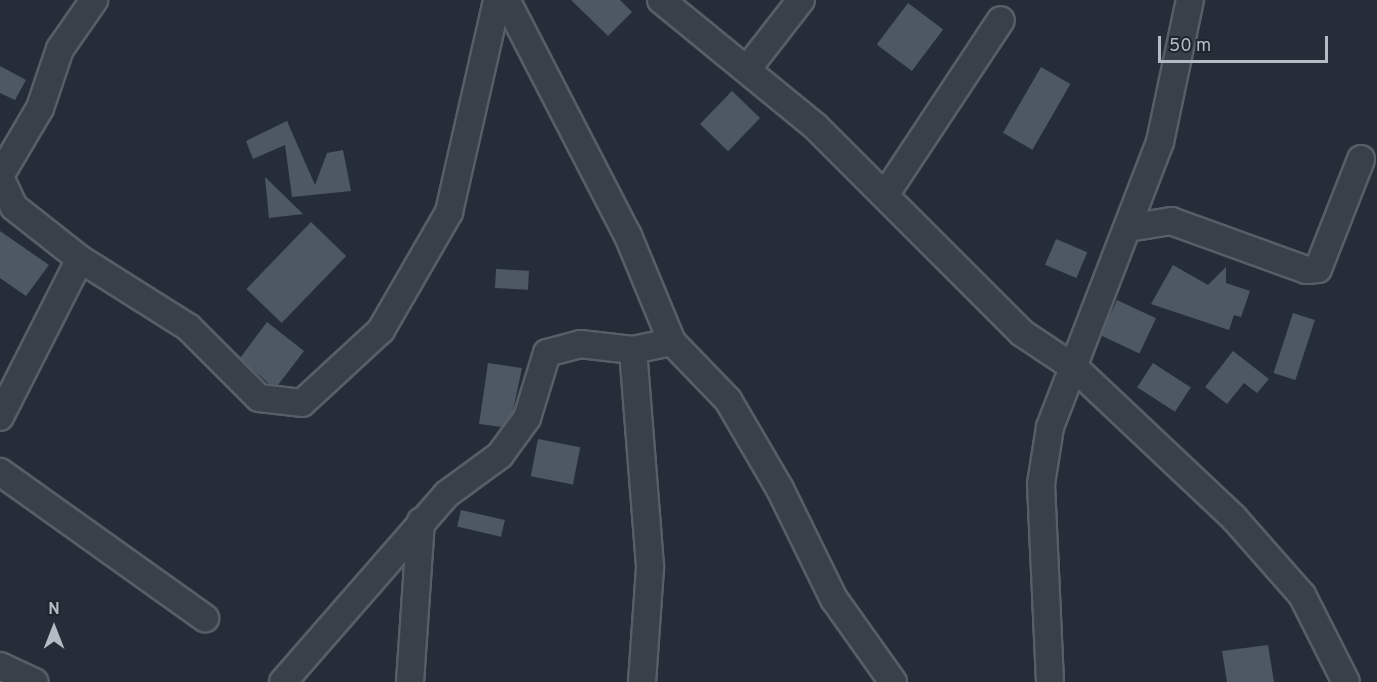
<!DOCTYPE html>
<style>
body{margin:0}
#map{position:relative;width:1377px;height:682px;overflow:hidden;background:#252e38;font-family:Overpass,sans-serif}
div>[style]{position:absolute}
.building>*{inset:0;background:#4e5864;transform-origin:0 0}
.roads{filter:drop-shadow(2px 0 #575e67) drop-shadow(-2px 0 #575e67) drop-shadow(0 2px #575e67) drop-shadow(0 -2px #575e67)}
.minor>*{height:26px;margin:-13px;padding:0 13px;transform-origin:13px;border-radius:13px;background:#394049}
span{translate:-50% -50%;white-space:nowrap;text-align:center;line-height:1.15;-webkit-text-stroke:4.5px #1e252e;paint-order:stroke}
.north{position:absolute;left:24px;top:598px;width:60px;height:60px;-webkit-text-stroke:4px #1e252e;paint-order:stroke;rotate:0deg;font-size:16px;font-weight:700;line-height:24px;text-align:center;color:#b4bbc5}
.north::after{content:'';display:block;margin:auto;width:21px;height:27px;background:#b4bbc5;clip-path:polygon(50% 0,100% 100%,50% 72%,0 100%)}
.scale{position:absolute;left:1158px;top:36px;width:170px;height:27px;box-sizing:border-box;border:3px solid #b4bbc5;border-top:0;padding-left:8px;font-size:18px;line-height:21px;white-space:nowrap;color:#b4bbc5;-webkit-text-stroke:4px #1e252e;paint-order:stroke}
</style>
<div id="map">
<div class="building">
<div style="clip-path:polygon(571px 0,620px 0,632px 12px,608px 36px)"></div>
<div style="left:908px;top:3px;width:44px;height:52px;rotate:37deg"></div>
<div style="clip-path:polygon(0 66px,26px 80px,15px 100px,0 93px)"></div>
<div style="left:1041px;top:67px;width:34px;height:76px;rotate:30deg"></div>
<div style="left:732px;top:91px;width:39px;height:46px;rotate:44deg"></div>
<div style="clip-path:polygon(287px 121px,315px 185px,327px 153px,343px 150px,351px 191px,292px 197px,285px 145px,253px 159px,246px 141px)"></div>
<div style="clip-path:polygon(265px 177px,303px 214px,269px 218px)"></div>
<div style="left:311px;top:222px;width:49px;height:93px;rotate:44deg"></div>
<div style="clip-path:polygon(0 231px,49px 265px,26px 296px,0 278px)"></div>
<div style="left:1056px;top:239px;width:34px;height:28px;rotate:23deg"></div>
<div style="clip-path:polygon(1173px 265px,1208px 285px,1226px 267px,1226px 283px,1250px 291px,1241px 317px,1234px 315px,1229px 330px,1151px 304px)"></div>
<div style="left:496px;top:269px;width:33px;height:19px;rotate:3deg"></div>
<div style="left:1117px;top:300px;width:43px;height:39px;rotate:25deg"></div>
<div style="left:1293px;top:313px;width:23px;height:63px;rotate:18deg"></div>
<div style="clip-path:polygon(267px 322px,304px 351px,278px 385px,269px 384px,240px 358px)"></div>
<div style="clip-path:polygon(1233px 351px,1269px 379px,1257px 393px,1244px 383px,1227px 404px,1205px 387px)"></div>
<div style="clip-path:polygon(488px 363px,522px 368px,513px 411px,502px 427px,479px 424px)"></div>
<div style="left:1153px;top:363px;width:45px;height:29px;rotate:33deg"></div>
<div style="left:538px;top:439px;width:43px;height:38px;rotate:11deg"></div>
<div style="left:461px;top:510px;width:45px;height:17px;rotate:13deg"></div>
<div style="clip-path:polygon(1268px 645px,1274px 682px,1227px 682px,1222px 651px)"></div>
</div>
<div class="roads">
<div class="minor">
<div style="left:661px;top:0;width:200px;rotate:39.3deg"></div>
<div style="left:816px;top:127px;width:291px;rotate:45deg"></div>
<div style="left:1022px;top:333px;width:65px;rotate:33.7deg"></div>
<div style="left:1076px;top:369px;width:217px;rotate:43.3deg"></div>
<div style="left:1234px;top:518px;width:103px;rotate:48.6deg"></div>
<div style="left:1302px;top:595px;width:97px;rotate:63.2deg"></div>
<div style="left:748px;top:68px;width:86px;rotate:-52.1deg"></div>
<div style="left:0;top:176px;width:79px;rotate:-59.5deg"></div>
<div style="left:40px;top:108px;width:62px;rotate:-71.3deg"></div>
<div style="left:60px;top:49px;width:60px;rotate:-55.2deg"></div>
<div style="left:0;top:177px;width:33px;rotate:65deg"></div>
<div style="left:14px;top:207px;width:84px;rotate:38.2deg"></div>
<div style="left:80px;top:259px;width:177px;rotate:116.9deg"></div>
<div style="left:887px;top:192px;width:206px;rotate:-56.5deg"></div>
<div style="left:1128px;top:228px;width:44px;rotate:-9.2deg"></div>
<div style="left:1171px;top:221px;width:144px;rotate:19.9deg"></div>
<div style="left:1306px;top:270px;width:12px;rotate:-5deg"></div>
<div style="left:1318px;top:269px;width:118px;rotate:-68.6deg"></div>
<div style="left:80px;top:259px;width:128px;rotate:32.2deg"></div>
<div style="left:188px;top:327px;width:100px;rotate:45deg"></div>
<div style="left:259px;top:398px;width:43px;rotate:6.6deg"></div>
<div style="left:302px;top:403px;width:108px;rotate:-42.7deg"></div>
<div style="left:381px;top:330px;width:136px;rotate:-60deg"></div>
<div style="left:449px;top:212px;width:217px;rotate:-77.2deg"></div>
<div style="left:672px;top:342px;width:81px;rotate:46deg"></div>
<div style="left:728px;top:400px;width:103px;rotate:59.7deg"></div>
<div style="left:780px;top:489px;width:123px;rotate:63.9deg"></div>
<div style="left:834px;top:599px;width:102px;rotate:54.6deg"></div>
<div style="left:633px;top:350px;width:219px;rotate:85.5deg"></div>
<div style="left:650px;top:568px;width:114px;rotate:94deg"></div>
<div style="left:0;top:472px;width:252px;rotate:35.5deg"></div>
<div style="left:0;top:666px;width:38px;rotate:25deg"></div>
<div style="left:283px;top:682px;width:249px;rotate:-48.9deg"></div>
<div style="left:447px;top:494px;width:66px;rotate:-36.3deg"></div>
<div style="left:500px;top:455px;width:46px;rotate:-53.9deg"></div>
<div style="left:527px;top:418px;width:68px;rotate:-72.9deg"></div>
<div style="left:547px;top:353px;width:34px;rotate:-15deg"></div>
<div style="left:580px;top:344px;width:53px;rotate:6.5deg"></div>
<div style="left:633px;top:350px;width:40px;rotate:-12deg"></div>
<div style="left:672px;top:342px;width:115px;rotate:-112.5deg"></div>
<div style="left:628px;top:236px;width:266px;rotate:-117.3deg"></div>
<div style="left:410px;top:682px;width:161px;rotate:-86.1deg"></div>
<div style="left:1050px;top:682px;width:198px;rotate:-92.6deg"></div>
<div style="left:1041px;top:484px;width:58px;rotate:-81deg"></div>
<div style="left:1050px;top:427px;width:305px;rotate:-68.9deg"></div>
<div style="left:1160px;top:142px;width:145px;rotate:-78.1deg"></div>
</div>
</div>
<div class="north">N</div>
<div class="scale">50 m</div>
</div>
